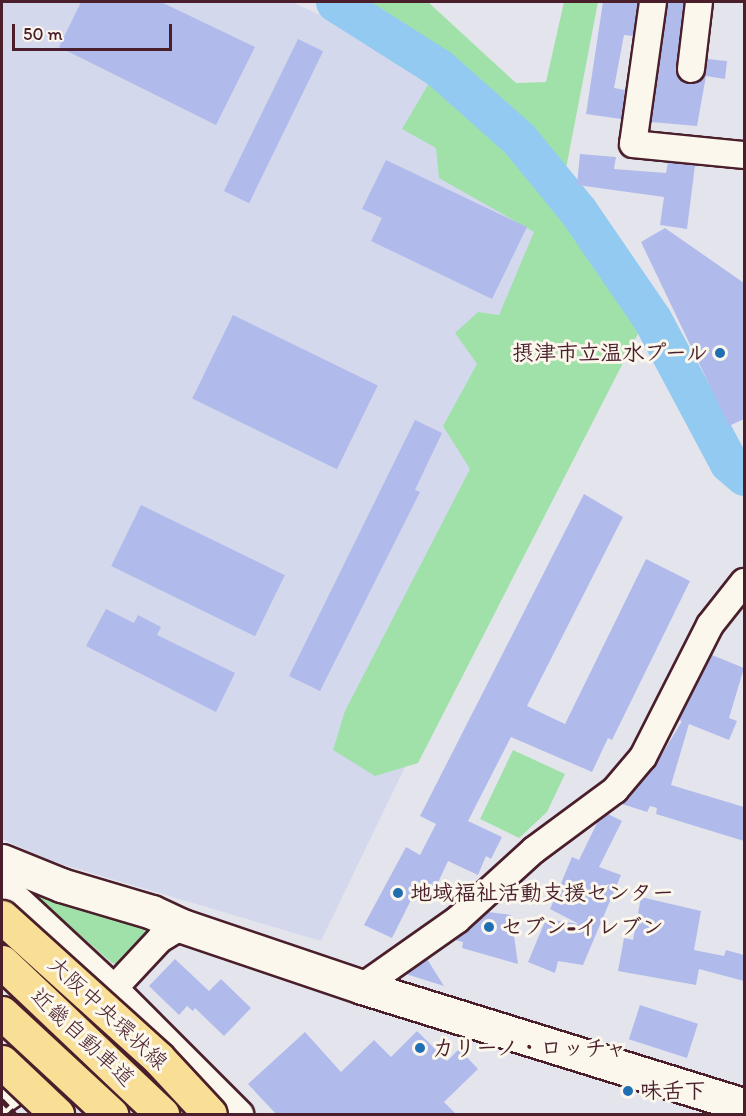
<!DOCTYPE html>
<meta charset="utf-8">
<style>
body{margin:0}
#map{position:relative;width:746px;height:1116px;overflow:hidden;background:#e4e5ec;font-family:Itim,"Klee One",sans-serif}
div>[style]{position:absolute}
.built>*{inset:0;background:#d4d8ec}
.green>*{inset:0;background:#a0e1aa}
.river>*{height:39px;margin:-19.5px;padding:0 19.5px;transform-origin:19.5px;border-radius:19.5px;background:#93caf1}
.building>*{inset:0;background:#b0bbec;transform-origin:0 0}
.roads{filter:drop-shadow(2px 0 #4a1f2b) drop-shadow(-2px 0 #4a1f2b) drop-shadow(0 2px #4a1f2b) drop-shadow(0 -2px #4a1f2b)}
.minor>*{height:26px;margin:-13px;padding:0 13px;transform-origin:13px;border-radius:13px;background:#fbf7ec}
.tertiary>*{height:33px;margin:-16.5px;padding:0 16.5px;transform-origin:16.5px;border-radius:16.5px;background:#fbf7ec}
.rail>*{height:4.5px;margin-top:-2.25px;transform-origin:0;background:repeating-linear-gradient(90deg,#4a1f2b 0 9px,transparent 0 13.5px)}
.bridges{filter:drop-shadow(2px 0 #4a1f2b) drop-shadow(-2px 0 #4a1f2b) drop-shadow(0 2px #4a1f2b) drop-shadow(0 -2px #4a1f2b)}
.primary-bridge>*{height:33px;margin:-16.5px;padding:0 16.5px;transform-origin:16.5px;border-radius:16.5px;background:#f9df96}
.motorway-bridge>*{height:33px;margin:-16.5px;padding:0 16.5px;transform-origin:16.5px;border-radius:16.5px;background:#f9df96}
.dots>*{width:16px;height:16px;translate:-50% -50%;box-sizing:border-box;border:3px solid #fbf7ec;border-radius:50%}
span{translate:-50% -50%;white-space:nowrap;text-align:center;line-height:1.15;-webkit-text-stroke:6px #fbf7ec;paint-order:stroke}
.poi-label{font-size:22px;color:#4a1f2b;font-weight:700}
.right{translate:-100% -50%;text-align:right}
.left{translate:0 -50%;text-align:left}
.street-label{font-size:22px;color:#4a1f2b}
.frame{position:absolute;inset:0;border:3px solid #4a1f2b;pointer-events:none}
.scale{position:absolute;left:12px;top:24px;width:160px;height:27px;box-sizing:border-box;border:3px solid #4a1f2b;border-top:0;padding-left:8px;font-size:18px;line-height:21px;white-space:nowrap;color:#4a1f2b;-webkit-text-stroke:4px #fbf7ec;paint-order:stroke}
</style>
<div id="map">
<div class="built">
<div style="clip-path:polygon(2px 2px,292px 2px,346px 27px,420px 76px,554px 207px,620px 321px,321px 941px,51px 861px,2px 839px)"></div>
</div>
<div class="green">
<div style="clip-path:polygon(346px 2px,428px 2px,516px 83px,546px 82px,564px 2px,598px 2px,565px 174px,441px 61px)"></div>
<div style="clip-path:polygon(432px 78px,510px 145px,570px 217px,645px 320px,418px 763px,375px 776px,333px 750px,345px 711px,470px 469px,443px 426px,477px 364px,455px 333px,478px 312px,499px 315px,534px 232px,439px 178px,436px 148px,402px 129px)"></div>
<div style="clip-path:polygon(513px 750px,565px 774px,547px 812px,519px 838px,480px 819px)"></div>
<div style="clip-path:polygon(22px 884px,152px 929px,120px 965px,112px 963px)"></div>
</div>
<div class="river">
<div style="left:335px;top:2px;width:123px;rotate:32.4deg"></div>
<div style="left:439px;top:68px;width:107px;rotate:41.6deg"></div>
<div style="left:519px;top:139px;width:93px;rotate:50.7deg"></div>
<div style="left:578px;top:211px;width:131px;rotate:55.6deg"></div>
<div style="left:652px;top:319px;width:163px;rotate:61.9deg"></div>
<div style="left:729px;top:463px;width:20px;rotate:41deg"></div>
</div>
<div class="building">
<div style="clip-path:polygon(81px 2px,161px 2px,255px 47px,216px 125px,59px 47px)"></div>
<div style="clip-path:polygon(603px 2px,638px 2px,633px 36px,624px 35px,614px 88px,625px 90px,621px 119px,586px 114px)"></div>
<div style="clip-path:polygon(668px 2px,684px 2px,676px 67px,682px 81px,690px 84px,703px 78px,707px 59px,727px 61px,725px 79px,706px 76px,697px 126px,651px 122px)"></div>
<div style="left:298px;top:39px;width:28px;height:169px;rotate:26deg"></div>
<div style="clip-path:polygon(580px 154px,616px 157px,614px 169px,666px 173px,668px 162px,695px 165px,687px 229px,660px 225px,664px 197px,577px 185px)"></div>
<div style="clip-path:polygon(386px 160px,527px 227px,492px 299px,371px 241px,382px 218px,362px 209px)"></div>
<div style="clip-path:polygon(665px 228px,744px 283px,744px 419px,729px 426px,641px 242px)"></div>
<div style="left:233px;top:315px;width:161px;height:93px;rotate:26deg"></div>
<div style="clip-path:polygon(415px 420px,442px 433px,415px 490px,420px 492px,320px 691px,289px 676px)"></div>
<div style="clip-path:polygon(584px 494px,623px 517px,527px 706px,565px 724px,646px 559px,690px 581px,612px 740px,608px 738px,592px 772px,511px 737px,468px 821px,502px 837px,491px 859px,486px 856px,478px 875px,448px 861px,436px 887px,421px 880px,392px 938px,364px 925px,406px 847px,420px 855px,436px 824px,420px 816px)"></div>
<div style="left:141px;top:505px;width:160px;height:68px;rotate:26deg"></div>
<div style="clip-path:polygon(106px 609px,134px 623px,138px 615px,161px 627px,157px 635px,235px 673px,216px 712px,86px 646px)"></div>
<div style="clip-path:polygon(712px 655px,744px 668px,729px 718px,737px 721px,729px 740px,689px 724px,671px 785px,744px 807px,744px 841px,656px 814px,657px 808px,650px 806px,647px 812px,622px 804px,655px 766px,682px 721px,679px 720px)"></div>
<div style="clip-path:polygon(608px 814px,622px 821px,599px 867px,621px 875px,583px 965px,558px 961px,555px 973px,528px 962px,546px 919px,579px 924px,550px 909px,572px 857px,579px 860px,598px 821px)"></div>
<div style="clip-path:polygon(641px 897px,701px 911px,694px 950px,724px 956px,726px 950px,744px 955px,744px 981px,699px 969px,696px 985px,618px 971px,624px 938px,633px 940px)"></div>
<div style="clip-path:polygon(488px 912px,511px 915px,518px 964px,462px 948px,463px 942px,455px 940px)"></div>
<div style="clip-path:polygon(175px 959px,209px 991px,221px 979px,251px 1008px,224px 1036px,195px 1008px,193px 1011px,187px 1006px,179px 1015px,149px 986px)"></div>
<div style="clip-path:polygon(427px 959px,444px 986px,406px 974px)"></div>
<div style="left:640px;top:1005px;width:61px;height:36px;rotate:18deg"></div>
<div style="clip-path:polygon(417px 1031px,447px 1061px,459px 1049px,478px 1069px,444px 1102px,456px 1114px,276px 1114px,248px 1084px,305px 1032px,341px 1072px,374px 1040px,391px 1057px)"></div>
</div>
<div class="roads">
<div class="minor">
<div style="left:653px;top:2px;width:143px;rotate:98deg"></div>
<div style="left:633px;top:144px;width:112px;rotate:5.7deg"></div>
<div style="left:691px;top:69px;width:67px;rotate:-83.2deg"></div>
<div style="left:2px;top:884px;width:151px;rotate:42.9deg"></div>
<div style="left:113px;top:987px;width:180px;rotate:45deg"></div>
<div style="left:362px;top:987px;width:116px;rotate:-35.2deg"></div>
<div style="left:457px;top:920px;width:104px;rotate:-42.3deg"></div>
<div style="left:534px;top:850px;width:101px;rotate:-36.5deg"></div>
<div style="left:615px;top:790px;width:43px;rotate:-49.7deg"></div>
<div style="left:643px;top:757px;width:148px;rotate:-63.1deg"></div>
<div style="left:710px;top:625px;width:55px;rotate:-51.7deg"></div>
<div style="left:2px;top:1101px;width:23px;rotate:-34deg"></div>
<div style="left:21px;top:1088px;width:204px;rotate:-47deg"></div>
<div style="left:160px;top:939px;width:26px;rotate:-31deg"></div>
</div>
<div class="tertiary">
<div style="left:2px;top:861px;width:64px;rotate:22.1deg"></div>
<div style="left:61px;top:885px;width:95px;rotate:16.5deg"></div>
<div style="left:152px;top:912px;width:33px;rotate:25deg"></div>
<div style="left:182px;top:926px;width:190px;rotate:18.7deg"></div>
<div style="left:362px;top:987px;width:400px;rotate:17.2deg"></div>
</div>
</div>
<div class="rail">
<div style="left:2px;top:1100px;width:19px;rotate:47deg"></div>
</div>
<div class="bridges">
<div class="primary-bridge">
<div style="left:2px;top:917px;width:210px;rotate:42.1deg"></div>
<div style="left:158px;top:1058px;width:76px;rotate:47.1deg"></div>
<div style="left:2px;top:1062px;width:76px;rotate:43.4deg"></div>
</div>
<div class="motorway-bridge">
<div style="left:2px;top:962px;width:221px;rotate:43.5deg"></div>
<div style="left:2px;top:1013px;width:149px;rotate:42.8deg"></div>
</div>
</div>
<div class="dots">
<div style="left:720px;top:353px;background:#1f6fb2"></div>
<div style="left:398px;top:893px;background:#1f6fb2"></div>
<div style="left:489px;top:927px;background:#1f6fb2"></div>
<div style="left:420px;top:1048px;background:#1f6fb2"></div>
<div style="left:628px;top:1091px;background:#1f6fb2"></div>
</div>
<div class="poi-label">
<span class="right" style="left:708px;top:353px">摂津市立温水プール</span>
<span class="left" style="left:410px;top:893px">地域福祉活動支援センター</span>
<span class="left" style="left:501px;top:927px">セブン-イレブン</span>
<span class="left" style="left:432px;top:1048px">カリーノ・ロッチャ</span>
<span class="left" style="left:640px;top:1091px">味舌下</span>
</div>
<div class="street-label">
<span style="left:108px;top:1013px;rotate:43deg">大阪中央環状線</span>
<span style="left:83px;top:1037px;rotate:43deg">近畿自動車道</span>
</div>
<div class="frame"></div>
<div class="scale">50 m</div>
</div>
